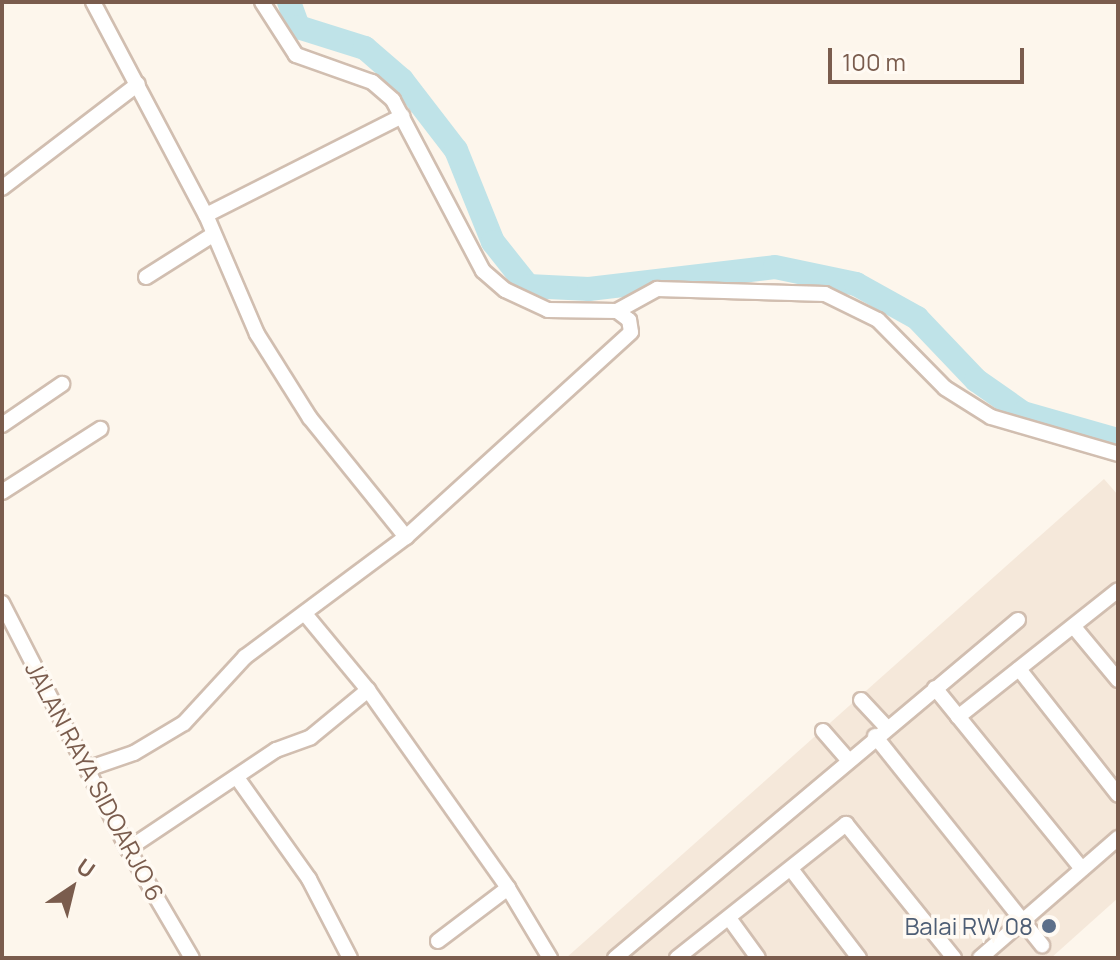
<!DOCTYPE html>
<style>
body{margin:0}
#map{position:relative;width:1120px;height:960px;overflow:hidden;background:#fdf6ec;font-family:Manrope,sans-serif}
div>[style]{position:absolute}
.residential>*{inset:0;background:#f5e8da}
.river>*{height:24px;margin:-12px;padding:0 12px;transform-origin:12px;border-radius:12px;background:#bfe3e8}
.roads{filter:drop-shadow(2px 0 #d1beb0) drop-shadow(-2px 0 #d1beb0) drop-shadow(0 2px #d1beb0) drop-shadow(0 -2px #d1beb0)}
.street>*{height:14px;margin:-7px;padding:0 7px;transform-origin:7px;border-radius:7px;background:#fff}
.dots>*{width:22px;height:22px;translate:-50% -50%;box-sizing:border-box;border:4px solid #fffaf3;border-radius:50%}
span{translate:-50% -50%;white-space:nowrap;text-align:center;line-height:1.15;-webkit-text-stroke:7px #fffaf3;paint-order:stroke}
.street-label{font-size:24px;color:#7a5c4d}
.service-label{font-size:24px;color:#4e5e75}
.right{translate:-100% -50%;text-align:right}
.frame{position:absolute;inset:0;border:4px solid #7a5c4d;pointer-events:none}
.north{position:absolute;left:32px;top:848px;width:80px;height:80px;-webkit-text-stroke:6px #fffaf3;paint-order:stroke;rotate:35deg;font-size:22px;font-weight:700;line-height:32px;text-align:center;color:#7a5c4d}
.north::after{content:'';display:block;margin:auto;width:28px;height:36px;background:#7a5c4d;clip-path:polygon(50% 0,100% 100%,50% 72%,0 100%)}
.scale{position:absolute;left:828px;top:48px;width:196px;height:36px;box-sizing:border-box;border:4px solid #7a5c4d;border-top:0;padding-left:10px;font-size:24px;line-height:28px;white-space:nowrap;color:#7a5c4d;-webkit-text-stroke:6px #fffaf3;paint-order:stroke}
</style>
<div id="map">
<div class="residential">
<div style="clip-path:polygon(1104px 479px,1118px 495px,1118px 898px,1051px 958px,566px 958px)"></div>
</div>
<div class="river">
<div style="left:289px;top:2px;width:27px;rotate:70deg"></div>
<div style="left:298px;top:27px;width:70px;rotate:17.4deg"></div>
<div style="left:365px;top:48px;width:49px;rotate:40.9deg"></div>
<div style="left:402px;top:80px;width:88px;rotate:52.4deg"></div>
<div style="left:456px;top:150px;width:99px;rotate:68.1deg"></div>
<div style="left:493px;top:242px;width:56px;rotate:51.5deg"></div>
<div style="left:528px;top:286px;width:61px;rotate:2.8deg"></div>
<div style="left:589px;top:289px;width:187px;rotate:-6.7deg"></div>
<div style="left:775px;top:267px;width:83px;rotate:11.9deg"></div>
<div style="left:856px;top:284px;width:70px;rotate:29.1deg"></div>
<div style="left:917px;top:318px;width:86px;rotate:46.4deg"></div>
<div style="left:976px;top:380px;width:57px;rotate:35.1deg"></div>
<div style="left:1023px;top:413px;width:99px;rotate:15.9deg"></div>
</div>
<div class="roads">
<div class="street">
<div style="left:93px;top:2px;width:241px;rotate:62.1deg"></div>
<div style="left:206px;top:215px;width:129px;rotate:66.8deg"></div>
<div style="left:257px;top:334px;width:99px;rotate:57.8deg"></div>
<div style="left:310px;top:418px;width:153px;rotate:51.1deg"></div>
<div style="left:2px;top:188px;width:171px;rotate:-37.4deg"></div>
<div style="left:206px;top:215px;width:220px;rotate:-26.8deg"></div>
<div style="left:146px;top:277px;width:80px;rotate:-32.3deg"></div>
<div style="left:617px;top:311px;width:46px;rotate:-28.8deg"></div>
<div style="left:657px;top:289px;width:168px;rotate:1.7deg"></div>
<div style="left:825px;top:294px;width:59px;rotate:26.1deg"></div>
<div style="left:878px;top:320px;width:95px;rotate:45.4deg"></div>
<div style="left:945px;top:388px;width:54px;rotate:32.2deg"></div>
<div style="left:991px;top:417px;width:132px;rotate:16.2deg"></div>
<div style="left:2px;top:425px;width:73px;rotate:-34.3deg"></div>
<div style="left:2px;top:492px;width:117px;rotate:-32.7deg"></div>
<div style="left:2px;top:603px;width:276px;rotate:62.9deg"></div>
<div style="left:128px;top:849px;width:126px;rotate:59.6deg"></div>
<div style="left:306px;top:615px;width:97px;rotate:50.4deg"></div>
<div style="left:368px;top:690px;width:242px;rotate:54.7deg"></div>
<div style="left:508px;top:888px;width:82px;rotate:59deg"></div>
<div style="left:1074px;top:627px;width:69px;rotate:50.3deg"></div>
<div style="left:1019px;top:669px;width:160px;rotate:51.8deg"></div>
<div style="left:935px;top:688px;width:233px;rotate:50.9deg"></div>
<div style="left:861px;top:700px;width:37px;rotate:47deg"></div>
<div style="left:958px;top:717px;width:204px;rotate:-38.4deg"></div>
<div style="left:823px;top:731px;width:37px;rotate:49deg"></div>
<div style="left:875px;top:736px;width:268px;rotate:51.4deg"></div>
<div style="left:90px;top:768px;width:46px;rotate:-18.8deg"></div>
<div style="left:134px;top:753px;width:58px;rotate:-31deg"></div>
<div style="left:184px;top:723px;width:90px;rotate:-47.3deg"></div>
<div style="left:245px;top:657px;width:201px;rotate:-36.7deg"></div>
<div style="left:406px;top:537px;width:304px;rotate:-42.3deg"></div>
<div style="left:631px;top:332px;width:12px;rotate:-99deg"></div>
<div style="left:629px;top:320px;width:15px;rotate:-143deg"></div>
<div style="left:617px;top:311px;width:69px;rotate:-179.2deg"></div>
<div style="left:548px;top:310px;width:47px;rotate:-155.1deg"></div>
<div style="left:505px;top:290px;width:29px;rotate:-139deg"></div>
<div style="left:483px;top:271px;width:193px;rotate:-117.8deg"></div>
<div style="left:393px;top:100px;width:28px;rotate:-139deg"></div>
<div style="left:372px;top:82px;width:81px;rotate:-160.4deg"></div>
<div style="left:296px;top:55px;width:63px;rotate:-122.7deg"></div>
<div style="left:238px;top:779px;width:123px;rotate:54.6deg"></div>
<div style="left:309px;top:879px;width:89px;rotate:62.6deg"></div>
<div style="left:128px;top:849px;width:178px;rotate:-33.8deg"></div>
<div style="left:276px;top:750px;width:37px;rotate:-20deg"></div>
<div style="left:311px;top:737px;width:74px;rotate:-39.5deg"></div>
<div style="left:791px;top:869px;width:112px;rotate:52.6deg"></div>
<div style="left:729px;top:918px;width:49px;rotate:54.1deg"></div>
<div style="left:438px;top:941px;width:88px;rotate:-37.1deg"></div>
<div style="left:615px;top:958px;width:526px;rotate:-39.99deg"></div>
<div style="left:677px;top:958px;width:216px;rotate:-38.4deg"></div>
<div style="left:846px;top:824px;width:172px;rotate:51.1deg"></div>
<div style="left:980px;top:958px;width:183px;rotate:-41deg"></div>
</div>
</div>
<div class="dots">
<div style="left:1049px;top:926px;background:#5c6f8a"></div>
</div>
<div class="street-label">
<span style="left:95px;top:781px;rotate:62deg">JALAN RAYA SIDOARJO 6</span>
</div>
<div class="service-label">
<span class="right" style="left:1033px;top:926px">Balai RW 08</span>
</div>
<div class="frame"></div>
<div class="north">U</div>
<div class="scale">100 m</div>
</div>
